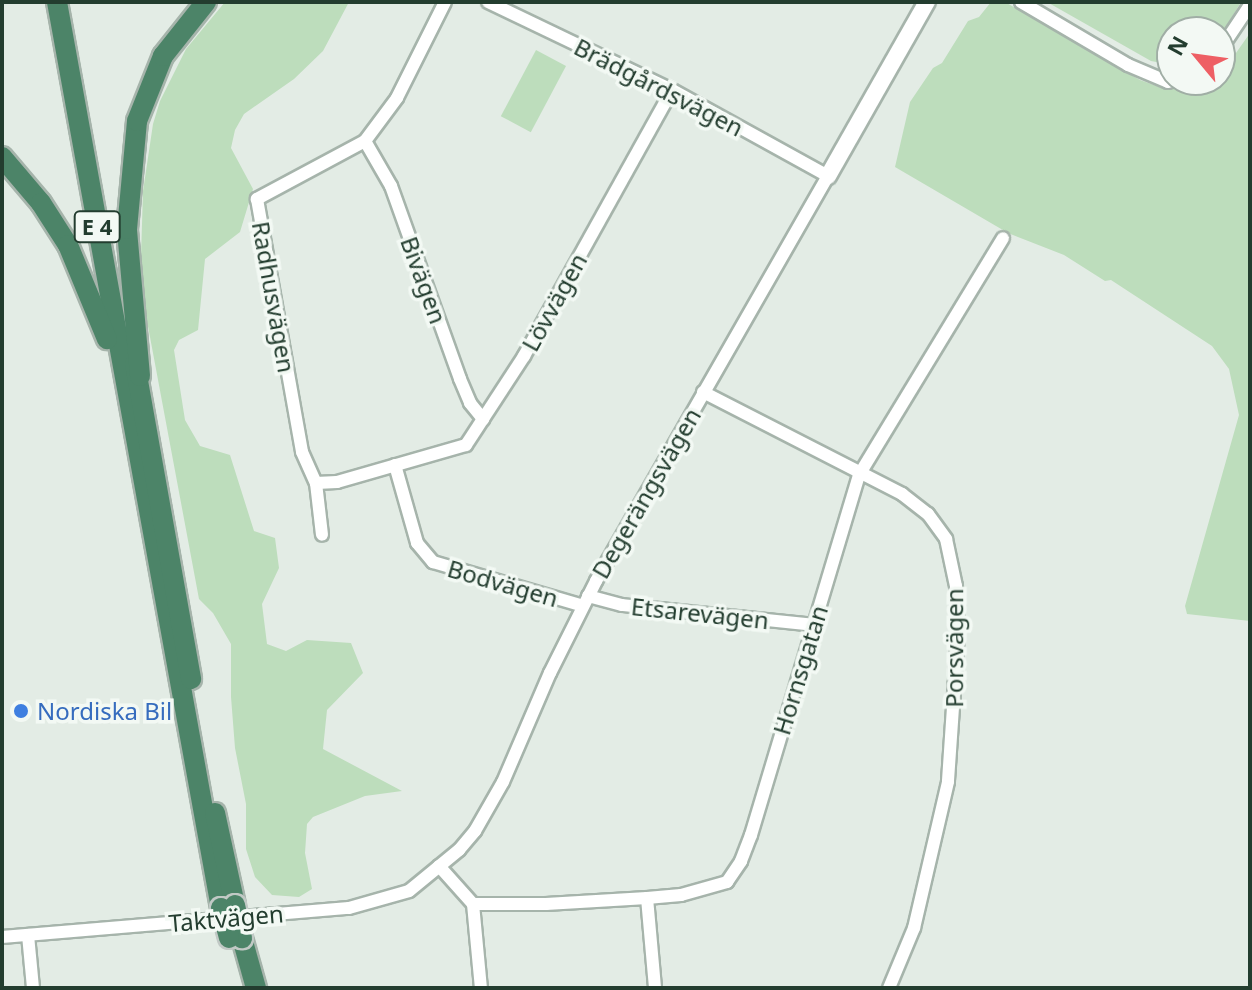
<!DOCTYPE html>
<meta charset="utf-8">
<style>
body{margin:0}
#map{position:relative;width:1252px;height:990px;overflow:hidden;background:#e3ece5;font-family:"Noto Sans",sans-serif}
div>[style]{position:absolute}
.green>*{inset:0;background:#bdddbc;transform-origin:0 0}
.roads{filter:drop-shadow(2px 0 #a6b4ab) drop-shadow(-2px 0 #a6b4ab) drop-shadow(0 2px #a6b4ab) drop-shadow(0 -2px #a6b4ab)}
.minor>*{height:12px;margin:-6px;padding:0 6px;transform-origin:6px;border-radius:6px;background:#fff}
.tertiary>*{height:16px;margin:-8px;padding:0 8px;transform-origin:8px;border-radius:8px;background:#fff}
.trunk>*{height:20px;margin:-10px;padding:0 10px;transform-origin:10px;border-radius:10px;background:#4c8468}
.bridges{filter:drop-shadow(2px 0 #c1c9c5) drop-shadow(-2px 0 #c1c9c5) drop-shadow(0 2px #c1c9c5) drop-shadow(0 -2px #c1c9c5)}
.trunk-bridge>*{height:20px;margin:-10px;padding:0 10px;transform-origin:10px;border-radius:10px;background:#4c8468}
.dots>*{width:22px;height:22px;translate:-50% -50%;box-sizing:border-box;border:4px solid #f3f9f4;border-radius:50%}
span{translate:-50% -50%;white-space:nowrap;text-align:center;line-height:1.15;-webkit-text-stroke:7px #f3f9f4;paint-order:stroke}
.shield-label span{padding:2px 6px;background:#f3f9f4;border:2px solid;border-radius:6px;-webkit-text-stroke-width:0}
.shield-label{font-size:22px;color:#233d2f;font-weight:700}
.street-label{font-size:24px;color:#233d2f}
.shop-label{font-size:24px;color:#366cbe}
.left{translate:0 -50%;text-align:left}
.frame{position:absolute;inset:0;border:4px solid #233d2f;pointer-events:none}
.north{position:absolute;left:1156px;top:16px;width:80px;height:80px;box-sizing:border-box;background:#f3f9f4;border:2px solid #a0aea5;border-radius:50%;rotate:299deg;font-size:22px;font-weight:700;line-height:32px;text-align:center;color:#233d2f}
.north::after{content:'';display:block;margin:auto;width:28px;height:36px;background:#ee5f64;clip-path:polygon(50% 0,100% 100%,50% 72%,0 100%)}
</style>
<div id="map">
<div class="green">
<div style="clip-path:polygon(225px 2px,349px 2px,323px 51px,294px 79px,244px 114px,235px 130px,231px 148px,253px 189px,240px 232px,205px 259px,198px 330px,179px 340px,174px 350px,185px 420px,200px 446px,230px 455px,254px 531px,275px 538px,279px 568px,262px 604px,267px 644px,286px 651px,307px 640px,351px 643px,363px 673px,327px 710px,323px 749px,402px 791px,365px 796px,313px 817px,307px 824px,305px 853px,312px 889px,299px 897px,272px 895px,255px 877px,246px 849px,246px 804px,235px 748px,231px 697px,231px 644px,213px 613px,199px 599px,144px 305px,141px 256px,143px 191px,153px 124px,160px 101px,186px 49px)"></div>
<div style="clip-path:polygon(991px 2px,1005px 2px,1140px 80px,1165px 89px,1220px 80px,1220px 66px,1236px 53px,1250px 33px,1250px 621px,1187px 614px,1185px 606px,1239px 415px,1229px 369px,1212px 346px,1111px 280px,1105px 281px,1064px 255px,1008px 233px,895px 167px,910px 102px,933px 68px,942px 63px,968px 21px,979px 17px)"></div>
<div style="clip-path:polygon(1047px 2px,1241px 2px,1220px 37px,1220px 32px,1172px 32px,1172px 65px,1151px 61px)"></div>
<div style="left:536px;top:50px;width:34px;height:75px;rotate:28deg"></div>
</div>
<div class="roads">
<div class="minor">
<div style="left:445px;top:2px;width:107px;rotate:116.6deg"></div>
<div style="left:397px;top:98px;width:54px;rotate:126.7deg"></div>
<div style="left:365px;top:141px;width:123px;rotate:151.8deg"></div>
<div style="left:257px;top:199px;width:257px;rotate:79.9deg"></div>
<div style="left:302px;top:452px;width:34px;rotate:66deg"></div>
<div style="left:316px;top:483px;width:21px;rotate:-3deg"></div>
<div style="left:337px;top:482px;width:134px;rotate:-16deg"></div>
<div style="left:466px;top:445px;width:106px;rotate:-56.9deg"></div>
<div style="left:524px;top:356px;width:304px;rotate:-60.9deg"></div>
<div style="left:1021px;top:2px;width:124px;rotate:30.5deg"></div>
<div style="left:1128px;top:65px;width:43px;rotate:23deg"></div>
<div style="left:1168px;top:82px;width:7px;rotate:-16deg"></div>
<div style="left:1220px;top:50px;width:54px;rotate:-56.3deg"></div>
<div style="left:365px;top:141px;width:52px;rotate:60deg"></div>
<div style="left:391px;top:186px;width:205px;rotate:70.3deg"></div>
<div style="left:460px;top:379px;width:26px;rotate:67deg"></div>
<div style="left:470px;top:403px;width:21px;rotate:51deg"></div>
<div style="left:703px;top:392px;width:224px;rotate:27.1deg"></div>
<div style="left:902px;top:494px;width:33px;rotate:38deg"></div>
<div style="left:928px;top:514px;width:31px;rotate:54deg"></div>
<div style="left:946px;top:539px;width:48px;rotate:78deg"></div>
<div style="left:956px;top:586px;width:48px;rotate:87.6deg"></div>
<div style="left:958px;top:634px;width:148px;rotate:93.9deg"></div>
<div style="left:948px;top:782px;width:150px;rotate:103.1deg"></div>
<div style="left:914px;top:928px;width:65px;rotate:112.6deg"></div>
<div style="left:395px;top:465px;width:81px;rotate:74.2deg"></div>
<div style="left:417px;top:543px;width:25px;rotate:50deg"></div>
<div style="left:433px;top:562px;width:156px;rotate:16.3deg"></div>
<div style="left:316px;top:483px;width:52px;rotate:83.4deg"></div>
<div style="left:588px;top:596px;width:35px;rotate:15deg"></div>
<div style="left:622px;top:605px;width:193px;rotate:5.9deg"></div>
<div style="left:439px;top:866px;width:51px;rotate:48.2deg"></div>
<div style="left:473px;top:904px;width:84px;rotate:84.6deg"></div>
<div style="left:647px;top:898px;width:90px;rotate:84.9deg"></div>
<div style="left:473px;top:904px;width:73px"></div>
<div style="left:546px;top:904px;width:101px;rotate:-3.4deg"></div>
<div style="left:647px;top:898px;width:34px;rotate:-5deg"></div>
<div style="left:681px;top:895px;width:48px;rotate:-15.8deg"></div>
<div style="left:727px;top:882px;width:25px;rotate:-56deg"></div>
<div style="left:741px;top:861px;width:28px;rotate:-69deg"></div>
<div style="left:751px;top:835px;width:376px;rotate:-73.3deg"></div>
<div style="left:859px;top:475px;width:277px;rotate:-58.7deg"></div>
<div style="left:28px;top:935px;width:53px;rotate:84.6deg"></div>
<div style="left:2px;top:937px;width:348px;rotate:-4.8deg"></div>
<div style="left:349px;top:908px;width:62px;rotate:-15.8deg"></div>
<div style="left:409px;top:891px;width:65px;rotate:-39.4deg"></div>
<div style="left:459px;top:850px;width:25px;rotate:-50deg"></div>
<div style="left:475px;top:831px;width:56px;rotate:-60.3deg"></div>
<div style="left:503px;top:782px;width:119px;rotate:-66.7deg"></div>
<div style="left:550px;top:673px;width:103px;rotate:-63.4deg"></div>
<div style="left:596px;top:581px;width:467px;rotate:-60.2deg"></div>
<div style="left:828px;top:176px;width:178px;rotate:-151.1deg"></div>
<div style="left:672px;top:90px;width:204px;rotate:-154.4deg"></div>
</div>
<div class="tertiary">
<div style="left:828px;top:176px;width:200px;rotate:-60.4deg"></div>
</div>
<div class="trunk">
<div style="left:57px;top:2px;width:921px;rotate:79.74deg"></div>
<div style="left:2px;top:157px;width:60px;rotate:49.7deg"></div>
<div style="left:41px;top:203px;width:50px;rotate:57.3deg"></div>
<div style="left:68px;top:245px;width:102px;rotate:67.5deg"></div>
<div style="left:135px;top:364px;width:320px;rotate:79.9deg"></div>
<div style="left:140px;top:376px;width:148px;rotate:-95.1deg"></div>
<div style="left:127px;top:229px;width:108px;rotate:-84.7deg"></div>
<div style="left:137px;top:121px;width:70px;rotate:-68.2deg"></div>
<div style="left:163px;top:56px;width:69px;rotate:-51.5deg"></div>
<div style="left:215px;top:813px;width:94px;rotate:77.7deg"></div>
<div style="left:242px;top:938px;width:52px;rotate:74.4deg"></div>
</div>
</div>
<div class="bridges">
<div class="trunk-bridge">
<div style="left:235px;top:905px;width:34px;rotate:78deg"></div>
<div style="left:221px;top:908px;width:31px;rotate:75deg"></div>
</div>
</div>
<div class="dots">
<div style="left:21px;top:711px;background:#3f7fe0"></div>
</div>
<div class="shield-label">
<span style="left:97px;top:227px">E 4</span>
</div>
<div class="street-label">
<span style="left:659px;top:87px;rotate:27deg">Brädgårdsvägen</span>
<span style="left:424px;top:280px;rotate:70deg">Bivägen</span>
<span style="left:274px;top:297px;rotate:80deg">Radhusvägen</span>
<span style="left:554px;top:302px;rotate:-61deg">Lövvägen</span>
<span style="left:646px;top:493px;rotate:-60deg">Degerängsvägen</span>
<span style="left:503px;top:583px;rotate:16deg">Bodvägen</span>
<span style="left:700px;top:613px;rotate:6deg">Etsarevägen</span>
<span style="left:954px;top:648px;rotate:-90deg">Porsvägen</span>
<span style="left:800px;top:670px;rotate:-73deg">Hornsgatan</span>
<span style="left:226px;top:918px;rotate:-5deg">Taktvägen</span>
</div>
<div class="shop-label">
<span class="left" style="left:37px;top:711px">Nordiska Bil</span>
</div>
<div class="frame"></div>
<div class="north">N</div>
</div>
